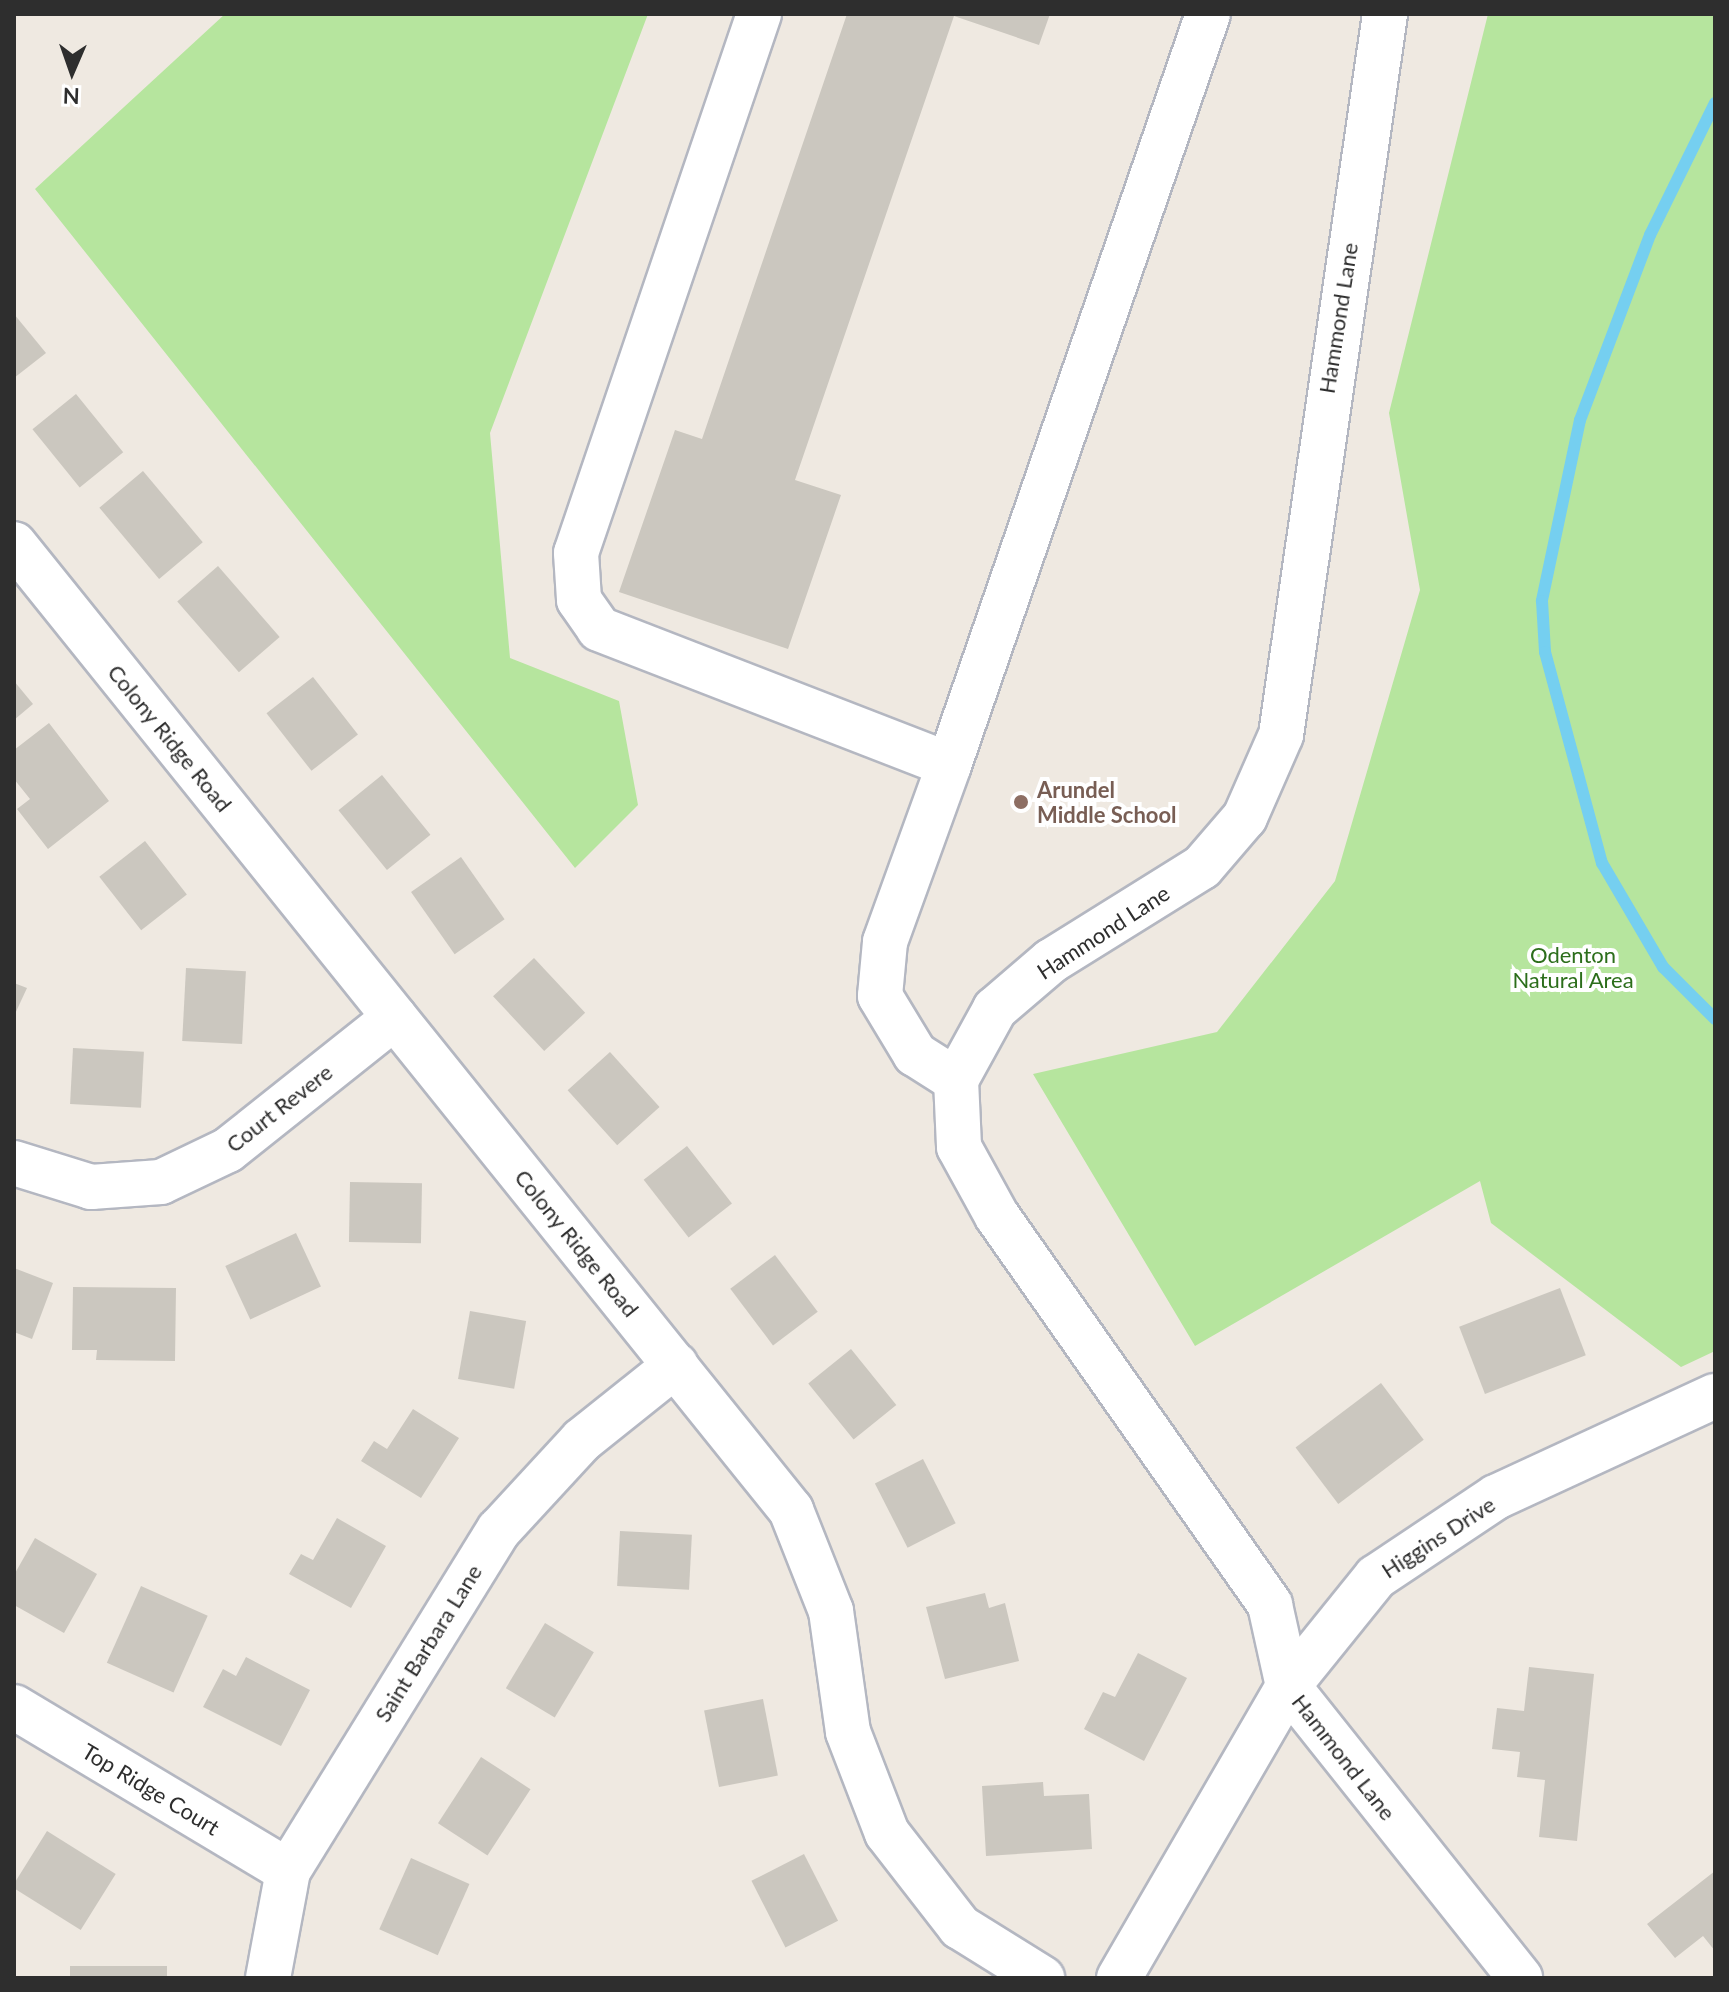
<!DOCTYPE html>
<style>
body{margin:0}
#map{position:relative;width:1729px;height:1992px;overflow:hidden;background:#efe9e1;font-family:Lato,sans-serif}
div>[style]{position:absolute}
.green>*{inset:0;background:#b6e59e}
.stream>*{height:12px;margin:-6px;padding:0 6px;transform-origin:6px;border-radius:6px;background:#75cff0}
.building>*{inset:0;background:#cbc7bf;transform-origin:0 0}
.roads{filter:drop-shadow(2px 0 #b4b7c1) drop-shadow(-2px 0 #b4b7c1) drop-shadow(0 2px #b4b7c1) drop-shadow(0 -2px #b4b7c1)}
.minor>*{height:44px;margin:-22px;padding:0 22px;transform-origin:22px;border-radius:22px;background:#fff}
.dots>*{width:22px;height:22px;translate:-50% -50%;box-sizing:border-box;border:4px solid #fff;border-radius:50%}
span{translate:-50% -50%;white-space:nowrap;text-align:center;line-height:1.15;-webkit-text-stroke:8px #fff;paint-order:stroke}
.street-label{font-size:22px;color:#2e2e2e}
.education-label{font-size:22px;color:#785e54;font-weight:700}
.left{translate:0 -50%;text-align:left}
.park-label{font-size:22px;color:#2c6e1b}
.frame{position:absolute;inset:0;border:16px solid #2e2e2e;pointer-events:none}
.north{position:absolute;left:32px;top:32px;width:80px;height:80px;-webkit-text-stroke:6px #fff;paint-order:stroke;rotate:182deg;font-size:22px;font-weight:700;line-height:32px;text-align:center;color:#2e2e2e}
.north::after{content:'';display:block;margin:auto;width:28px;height:36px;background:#2e2e2e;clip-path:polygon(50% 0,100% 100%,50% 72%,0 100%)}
</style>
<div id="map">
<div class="green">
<div style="clip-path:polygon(225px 14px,648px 14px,490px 433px,510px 658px,619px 701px,638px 805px,575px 868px,35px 189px)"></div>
<div style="clip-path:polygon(1488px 14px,1715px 14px,1715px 1351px,1681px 1367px,1491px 1223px,1480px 1181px,1195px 1346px,1033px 1074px,1217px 1032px,1335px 881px,1420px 590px,1389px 413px)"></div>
</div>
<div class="stream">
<div style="left:1715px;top:103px;width:147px;rotate:116.2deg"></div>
<div style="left:1650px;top:235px;width:198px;rotate:110.7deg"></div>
<div style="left:1580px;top:420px;width:185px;rotate:101.9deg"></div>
<div style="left:1542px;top:601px;width:51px;rotate:86.6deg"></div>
<div style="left:1545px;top:652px;width:219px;rotate:74.9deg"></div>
<div style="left:1602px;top:863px;width:121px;rotate:59.6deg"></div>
<div style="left:1663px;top:967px;width:74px;rotate:45deg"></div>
</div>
<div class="building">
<div style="clip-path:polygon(847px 14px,1050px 14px,1039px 45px,954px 16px,795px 480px,841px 495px,788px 649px,619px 592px,675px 430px,702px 439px)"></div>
<div style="clip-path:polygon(14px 314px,46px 353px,14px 378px)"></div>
<div style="left:76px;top:394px;width:75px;height:56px;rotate:51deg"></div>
<div style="left:143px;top:471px;width:93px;height:57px;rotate:50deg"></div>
<div style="left:218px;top:566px;width:94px;height:54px;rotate:49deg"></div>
<div style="left:313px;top:677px;width:73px;height:59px;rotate:52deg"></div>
<div style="clip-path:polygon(14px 681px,33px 704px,14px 720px)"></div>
<div style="clip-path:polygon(49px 723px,109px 801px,48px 849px,17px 809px,30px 799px,14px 779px,14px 750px)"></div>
<div style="left:382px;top:775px;width:77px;height:56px;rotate:51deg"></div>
<div style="left:145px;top:841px;width:68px;height:58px;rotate:52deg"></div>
<div style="left:461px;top:857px;width:76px;height:61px;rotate:55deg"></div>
<div style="left:534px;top:958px;width:75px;height:56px;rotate:47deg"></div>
<div style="left:186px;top:968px;width:60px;height:73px;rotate:3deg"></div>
<div style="clip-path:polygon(14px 983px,27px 988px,14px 1016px)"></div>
<div style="left:73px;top:1048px;width:71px;height:56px;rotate:3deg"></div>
<div style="left:610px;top:1052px;width:74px;height:57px;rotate:48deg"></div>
<div style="left:687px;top:1146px;width:73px;height:55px;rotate:52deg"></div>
<div style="left:350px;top:1182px;width:72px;height:60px;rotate:1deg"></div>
<div style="left:296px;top:1233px;width:59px;height:78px;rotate:65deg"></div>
<div style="left:775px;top:1255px;width:71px;height:56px;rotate:53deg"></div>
<div style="clip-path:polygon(14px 1268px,53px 1283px,32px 1339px,14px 1332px)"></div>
<div style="clip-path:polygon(73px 1287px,176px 1288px,175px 1361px,96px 1360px,97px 1350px,72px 1350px)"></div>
<div style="left:1560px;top:1288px;width:72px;height:108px;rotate:69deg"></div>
<div style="left:470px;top:1311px;width:57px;height:69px;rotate:10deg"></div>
<div style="left:851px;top:1349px;width:72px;height:55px;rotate:51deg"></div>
<div style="left:1381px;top:1383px;width:71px;height:107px;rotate:53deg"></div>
<div style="clip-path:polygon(413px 1409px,459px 1438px,421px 1498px,361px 1461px,374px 1441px,387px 1449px)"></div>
<div style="left:923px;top:1459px;width:72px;height:54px;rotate:63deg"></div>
<div style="clip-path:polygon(337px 1518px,386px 1546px,351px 1608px,289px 1574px,301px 1554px,313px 1560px)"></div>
<div style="left:620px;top:1531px;width:72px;height:55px;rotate:3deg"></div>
<div style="clip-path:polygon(35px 1538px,97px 1574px,64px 1633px,14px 1605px,14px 1575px)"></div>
<div style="left:141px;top:1586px;width:73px;height:84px;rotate:24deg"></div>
<div style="clip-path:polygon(985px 1593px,989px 1608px,1005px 1603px,1019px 1661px,945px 1679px,926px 1607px)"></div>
<div style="left:545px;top:1623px;width:57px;height:76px;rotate:31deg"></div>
<div style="clip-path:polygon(1138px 1653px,1187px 1678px,1144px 1761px,1084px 1729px,1103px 1692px,1115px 1697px)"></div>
<div style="clip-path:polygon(246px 1657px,310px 1690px,281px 1746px,203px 1707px,223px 1669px,236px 1676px)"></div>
<div style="clip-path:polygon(1529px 1667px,1594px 1674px,1577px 1841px,1539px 1837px,1545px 1780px,1517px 1777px,1520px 1752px,1492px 1749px,1497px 1708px,1524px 1711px)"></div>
<div style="left:763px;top:1699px;width:78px;height:60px;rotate:79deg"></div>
<div style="left:481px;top:1757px;width:59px;height:79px;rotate:33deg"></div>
<div style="clip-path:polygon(1043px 1782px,1044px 1796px,1089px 1794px,1092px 1849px,986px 1856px,982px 1786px)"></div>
<div style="left:47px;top:1831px;width:81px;height:66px;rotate:32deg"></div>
<div style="left:804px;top:1854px;width:75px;height:59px;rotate:63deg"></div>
<div style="left:411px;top:1858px;width:64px;height:78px;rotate:24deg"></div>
<div style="clip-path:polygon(1715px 1871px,1715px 1951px,1703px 1936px,1675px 1958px,1647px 1924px)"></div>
<div style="left:70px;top:1966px;width:97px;height:12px"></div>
</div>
<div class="roads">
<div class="minor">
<div style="left:759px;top:14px;width:569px;rotate:108.75deg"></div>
<div style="left:576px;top:553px;width:47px;rotate:86.3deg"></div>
<div style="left:579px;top:600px;width:35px;rotate:55deg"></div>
<div style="left:599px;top:629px;width:375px;rotate:21.2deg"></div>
<div style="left:949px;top:765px;width:188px;rotate:109.9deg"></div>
<div style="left:885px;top:942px;width:54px;rotate:95.3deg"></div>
<div style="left:880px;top:996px;width:68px;rotate:58.9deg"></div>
<div style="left:915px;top:1054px;width:49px;rotate:32.4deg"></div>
<div style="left:1385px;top:14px;width:728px;rotate:98.21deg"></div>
<div style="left:1281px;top:735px;width:90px;rotate:113.7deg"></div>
<div style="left:1245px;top:817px;width:66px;rotate:130.7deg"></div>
<div style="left:1202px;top:867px;width:178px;rotate:148.1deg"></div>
<div style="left:1051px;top:961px;width:74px;rotate:139.4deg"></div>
<div style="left:995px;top:1009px;width:81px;rotate:118.8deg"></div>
<div style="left:956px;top:1080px;width:67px;rotate:87.4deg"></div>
<div style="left:959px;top:1147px;width:79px;rotate:61.2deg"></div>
<div style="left:997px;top:1216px;width:475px;rotate:54.9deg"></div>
<div style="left:1270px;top:1605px;width:83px;rotate:77.5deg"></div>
<div style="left:1288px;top:1686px;width:373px;rotate:51.5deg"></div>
<div style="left:14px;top:544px;width:1240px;rotate:51.19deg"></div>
<div style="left:791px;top:1510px;width:109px;rotate:68.4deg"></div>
<div style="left:831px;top:1611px;width:122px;rotate:82deg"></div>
<div style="left:848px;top:1732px;width:108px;rotate:68.9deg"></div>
<div style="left:887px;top:1833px;width:119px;rotate:52.2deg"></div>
<div style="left:960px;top:1927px;width:97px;rotate:31.9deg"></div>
<div style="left:949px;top:765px;width:794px;rotate:-70.97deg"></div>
<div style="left:14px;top:1163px;width:81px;rotate:17.3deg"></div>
<div style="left:91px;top:1187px;width:70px;rotate:-4.1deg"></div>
<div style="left:161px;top:1182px;width:74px;rotate:-25.5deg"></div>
<div style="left:228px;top:1150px;width:213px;rotate:-38.5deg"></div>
<div style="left:14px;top:1707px;width:319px;rotate:30.9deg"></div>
<div style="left:268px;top:1978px;width:109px;rotate:-79.4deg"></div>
<div style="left:288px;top:1871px;width:401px;rotate:-58.3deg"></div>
<div style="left:499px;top:1530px;width:122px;rotate:-47.3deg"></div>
<div style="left:582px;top:1440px;width:120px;rotate:-38.6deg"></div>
<div style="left:1119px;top:1978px;width:337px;rotate:-59.9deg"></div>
<div style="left:1288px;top:1686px;width:140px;rotate:-51.1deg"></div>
<div style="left:1376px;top:1577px;width:144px;rotate:-33.7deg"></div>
<div style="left:1496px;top:1497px;width:241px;rotate:-24.8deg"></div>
</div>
</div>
<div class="dots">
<div style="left:1021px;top:802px;background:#8d6e63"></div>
</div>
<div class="street-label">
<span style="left:1338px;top:318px;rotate:-81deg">Hammond Lane</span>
<span style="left:170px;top:738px;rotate:51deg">Colony Ridge Road</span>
<span style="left:1103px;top:932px;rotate:-33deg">Hammond Lane</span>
<span style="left:279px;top:1108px;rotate:-38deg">Court Revere</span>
<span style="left:577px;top:1243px;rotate:51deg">Colony Ridge Road</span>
<span style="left:1438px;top:1537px;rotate:-33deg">Higgins Drive</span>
<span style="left:428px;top:1643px;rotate:-58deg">Saint Barbara Lane</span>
<span style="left:1344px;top:1757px;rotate:52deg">Hammond Lane</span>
<span style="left:151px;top:1789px;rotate:31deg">Top Ridge Court</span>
</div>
<div class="education-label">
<span class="left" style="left:1037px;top:802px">Arundel<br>Middle School</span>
</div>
<div class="park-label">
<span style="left:1573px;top:967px">Odenton<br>Natural Area</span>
</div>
<div class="frame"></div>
<div class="north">N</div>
</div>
